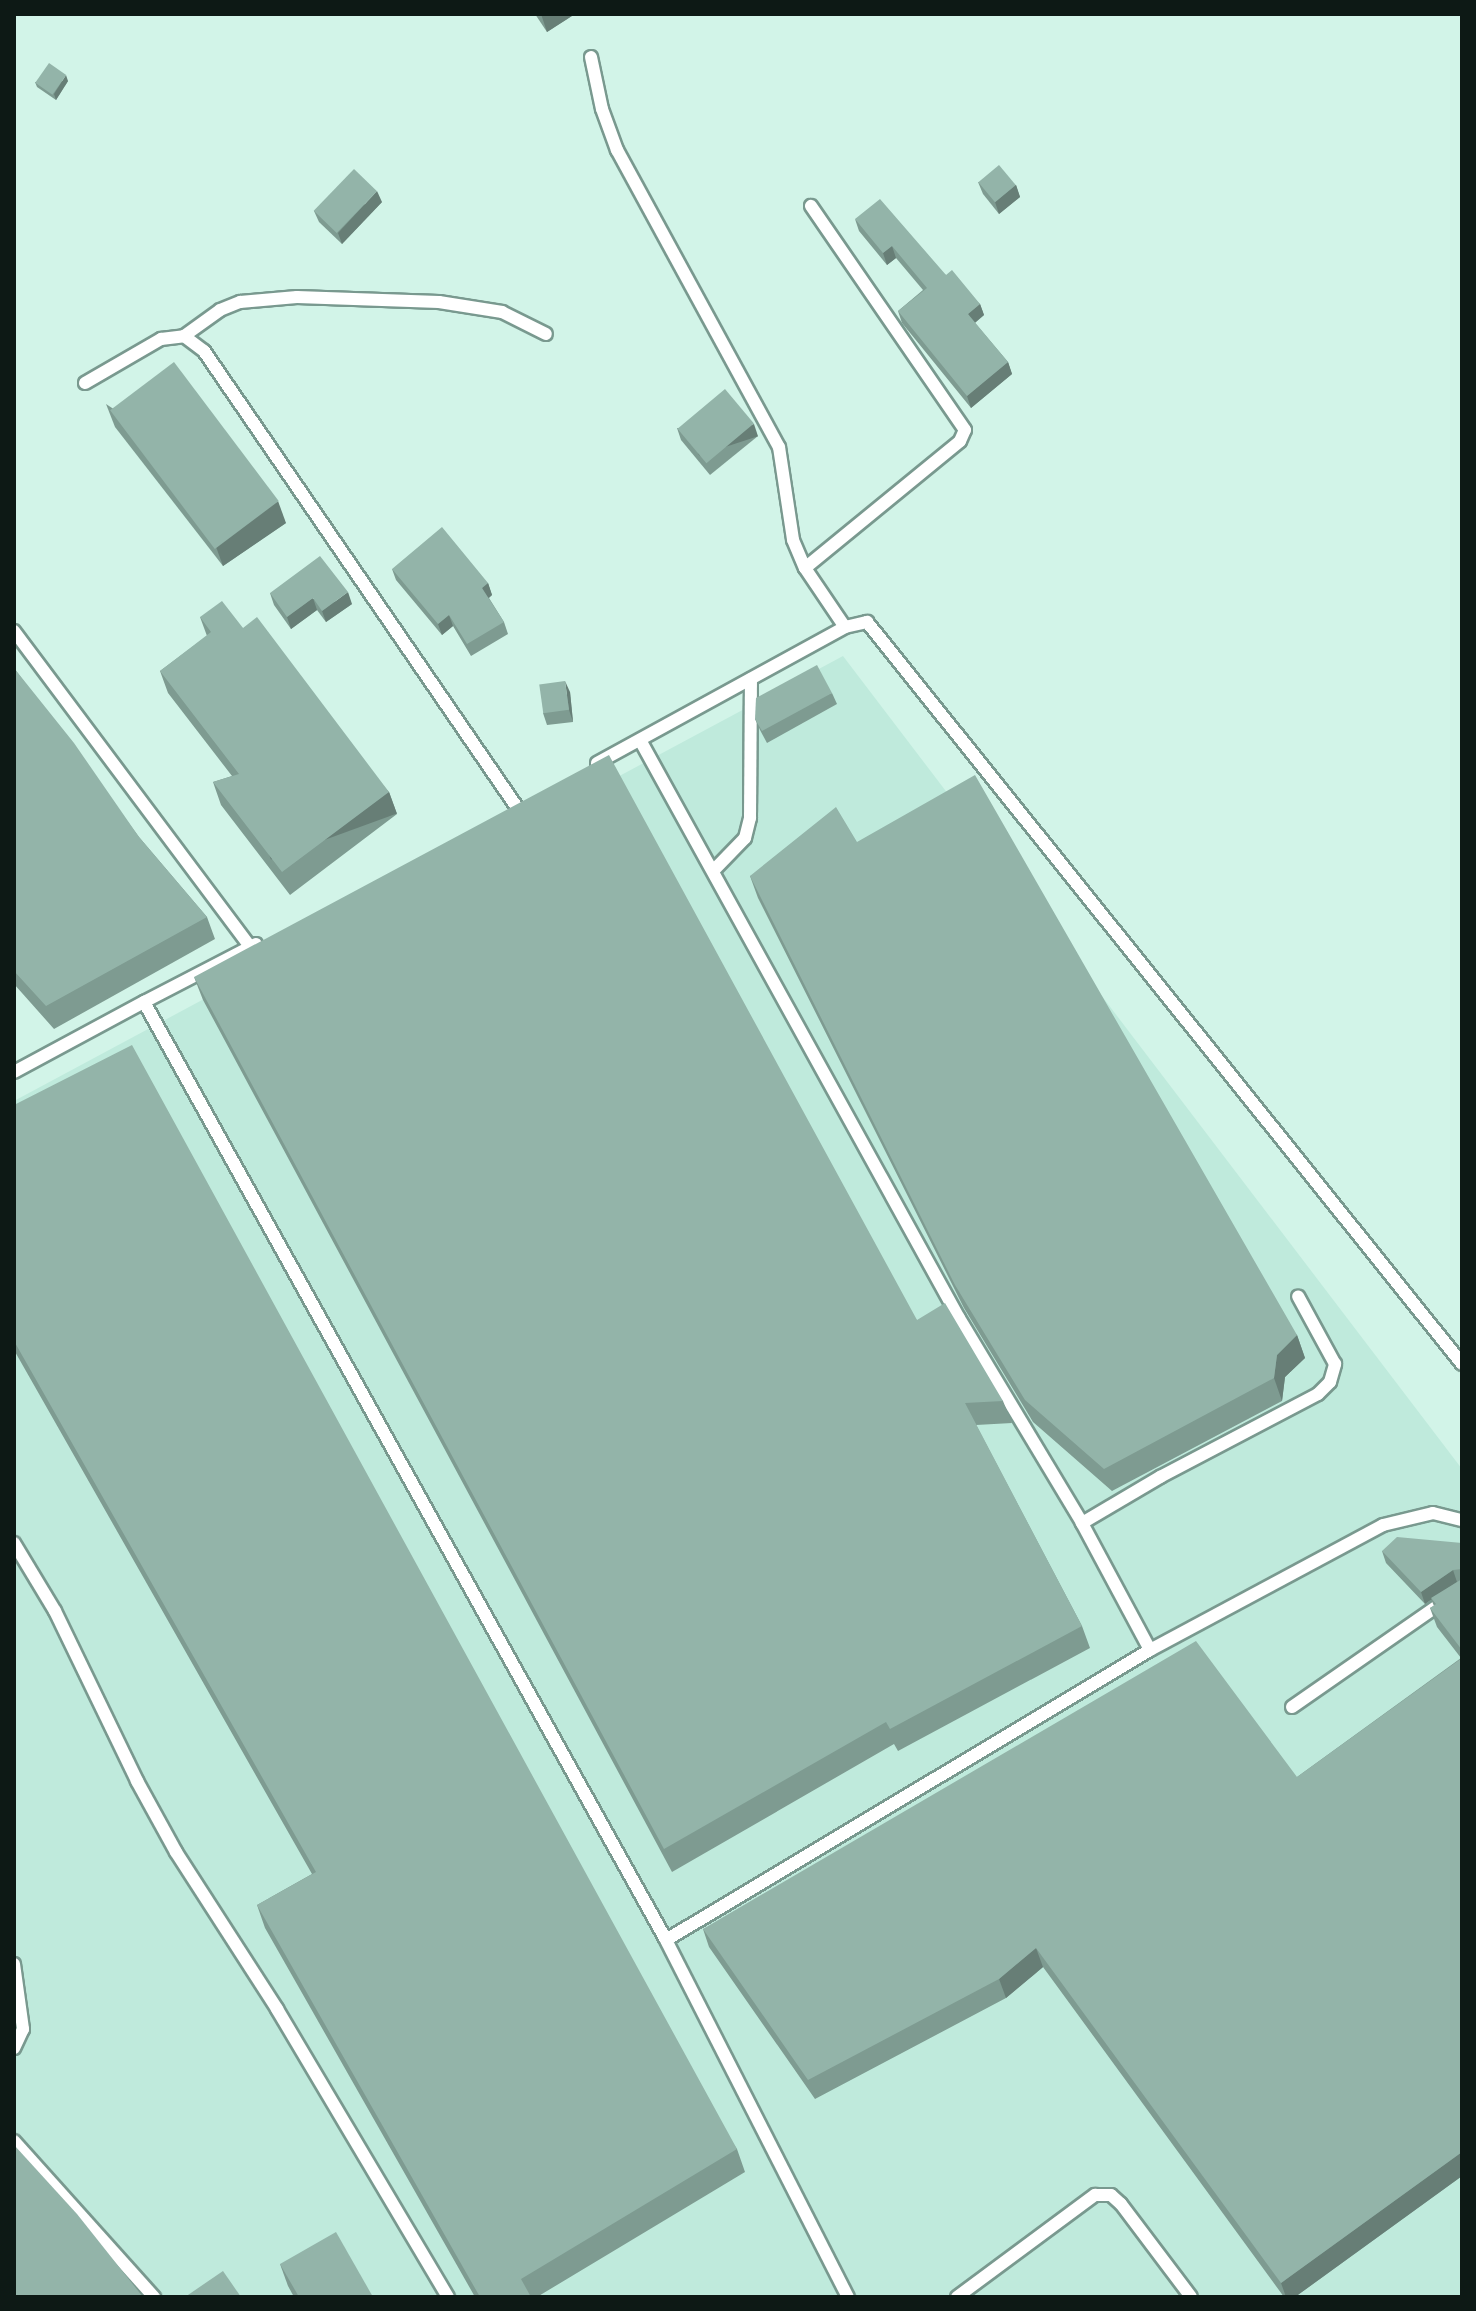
<!DOCTYPE html>
<style>
body{margin:0}
#map{position:relative;width:1476px;height:2311px;overflow:hidden;background:#d2f4e8;font-family:"Fira Sans",sans-serif}
div>[style]{position:absolute}
.built>*{inset:0;background:#bfeadc}
.roads{filter:drop-shadow(2px 0 #79998f) drop-shadow(-2px 0 #79998f) drop-shadow(0 2px #79998f) drop-shadow(0 -2px #79998f)}
.service>*{height:12px;margin:-6px;padding:0 6px;transform-origin:6px;border-radius:6px;background:#fff}
.wall>*{inset:0;background:#7e9b91}
.shaded-wall>*{inset:0;background:#677e76;transform-origin:0 0}
.building>*{inset:0;background:#93b4a9;transform-origin:0 0}
span{translate:-50% -50%;white-space:nowrap;text-align:center;line-height:1.15;-webkit-text-stroke:7px #fff;paint-order:stroke}
.frame{position:absolute;inset:0;border:16px solid #0d1915;pointer-events:none}
</style>
<div id="map">
<div class="built">
<div style="clip-path:polygon(843px 656px,1462px 1469px,1462px 2297px,14px 2297px,14px 1101px)"></div>
</div>
<div class="roads">
<div class="service">
<div style="left:591px;top:57px;width:53px;rotate:78.1deg"></div>
<div style="left:602px;top:109px;width:44px;rotate:69.9deg"></div>
<div style="left:617px;top:150px;width:338px;rotate:61.4deg"></div>
<div style="left:779px;top:447px;width:94px;rotate:81.4deg"></div>
<div style="left:793px;top:540px;width:30px;rotate:67deg"></div>
<div style="left:805px;top:568px;width:71px;rotate:55.9deg"></div>
<div style="left:184px;top:336px;width:44px;rotate:-35.8deg"></div>
<div style="left:220px;top:310px;width:22px;rotate:-22deg"></div>
<div style="left:240px;top:302px;width:57px;rotate:-5deg"></div>
<div style="left:297px;top:297px;width:142px;rotate:2deg"></div>
<div style="left:439px;top:302px;width:64px;rotate:9deg"></div>
<div style="left:502px;top:312px;width:49px;rotate:26.6deg"></div>
<div style="left:85px;top:383px;width:88px;rotate:-30.1deg"></div>
<div style="left:161px;top:339px;width:23px;rotate:-7deg"></div>
<div style="left:184px;top:336px;width:25px;rotate:37deg"></div>
<div style="left:204px;top:351px;width:552px;rotate:55.56deg"></div>
<div style="left:805px;top:568px;width:200px;rotate:-39.3deg"></div>
<div style="left:960px;top:441px;width:12px;rotate:-66deg"></div>
<div style="left:965px;top:430px;width:272px;rotate:-124.5deg"></div>
<div style="left:14px;top:631px;width:394px;rotate:53.2deg"></div>
<div style="left:640px;top:740px;width:660px;rotate:61.11deg"></div>
<div style="left:959px;top:1318px;width:239px;rotate:59deg"></div>
<div style="left:1082px;top:1523px;width:144px;rotate:61.8deg"></div>
<div style="left:597px;top:763px;width:283px;rotate:-28.7deg"></div>
<div style="left:845px;top:627px;width:23px;rotate:-13deg"></div>
<div style="left:867px;top:622px;width:951px;rotate:51.27deg"></div>
<div style="left:713px;top:871px;width:46px;rotate:-45.9deg"></div>
<div style="left:745px;top:838px;width:21px;rotate:-76deg"></div>
<div style="left:750px;top:818px;width:139px;rotate:-89.6deg"></div>
<div style="left:144px;top:1002px;width:126px;rotate:-27.4deg"></div>
<div style="left:14px;top:1072px;width:148px;rotate:-28.3deg"></div>
<div style="left:144px;top:1002px;width:1073px;rotate:60.9deg"></div>
<div style="left:666px;top:1940px;width:564px;rotate:-30.93deg"></div>
<div style="left:1150px;top:1650px;width:264px;rotate:-28.2deg"></div>
<div style="left:1383px;top:1525px;width:51px;rotate:-13.5deg"></div>
<div style="left:1433px;top:1513px;width:30px;rotate:14deg"></div>
<div style="left:1082px;top:1523px;width:91px;rotate:-30.5deg"></div>
<div style="left:1160px;top:1477px;width:178px;rotate:-27.7deg"></div>
<div style="left:1318px;top:1394px;width:17px;rotate:-45deg"></div>
<div style="left:1330px;top:1382px;width:19px;rotate:-74deg"></div>
<div style="left:1335px;top:1364px;width:77px;rotate:-118.6deg"></div>
<div style="left:14px;top:1543px;width:79px;rotate:58.9deg"></div>
<div style="left:55px;top:1611px;width:189px;rotate:64.2deg"></div>
<div style="left:137px;top:1781px;width:81px;rotate:61.2deg"></div>
<div style="left:176px;top:1852px;width:187px;rotate:57.2deg"></div>
<div style="left:277px;top:2009px;width:335px;rotate:59.3deg"></div>
<div style="left:1292px;top:1707px;width:207px;rotate:-34.8deg"></div>
<div style="left:666px;top:1940px;width:401px;rotate:63deg"></div>
<div style="left:14px;top:1964px;width:66px;rotate:82.1deg"></div>
<div style="left:23px;top:2029px;width:21px;rotate:115deg"></div>
<div style="left:14px;top:2141px;width:210px;rotate:48.1deg"></div>
<div style="left:957px;top:2297px;width:172px;rotate:-36.5deg"></div>
<div style="left:1095px;top:2195px;width:16px"></div>
<div style="left:1111px;top:2195px;width:13px;rotate:42deg"></div>
<div style="left:1121px;top:2204px;width:116px;rotate:53deg"></div>
</div>
</div>
<div class="wall">
<div style="clip-path:polygon(535px 14px,575px 14px,547px 32px)"></div>
<div style="clip-path:polygon(68px 81px,56px 100px,37px 87px,35px 82px)"></div>
<div style="clip-path:polygon(978px 182px,1016px 185px,1020px 197px,999px 214px,983px 194px)"></div>
<div style="clip-path:polygon(382px 202px,342px 244px,319px 222px,314px 211px)"></div>
<div style="clip-path:polygon(855px 219px,946px 275px,980px 304px,984px 315px,975px 323px,1008px 362px,1012px 374px,971px 408px,902px 323px,898px 311px,923px 290px,896px 258px,887px 265px,859px 231px)"></div>
<div style="clip-path:polygon(106px 404px,286px 523px,223px 566px,115px 427px)"></div>
<div style="clip-path:polygon(677px 428px,758px 436px,710px 475px,681px 440px)"></div>
<div style="clip-path:polygon(392px 569px,488px 583px,492px 595px,489px 598px,504px 622px,508px 634px,471px 656px,453px 626px,442px 635px,396px 580px)"></div>
<div style="clip-path:polygon(270px 593px,352px 604px,326px 622px,317px 610px,291px 629px,274px 605px)"></div>
<div style="clip-path:polygon(200px 617px,243px 628px,389px 792px,397px 814px,290px 895px,221px 805px,213px 782px,232px 776px,168px 693px,160px 671px,207px 636px)"></div>
<div style="clip-path:polygon(14px 668px,139px 837px,207px 917px,215px 939px,54px 1029px,14px 984px)"></div>
<div style="clip-path:polygon(570px 692px,573px 722px,547px 725px,543px 713px)"></div>
<div style="clip-path:polygon(832px 693px,837px 704px,767px 743px,760px 730px,755px 719px)"></div>
<div style="clip-path:polygon(857px 842px,1297px 1335px,1305px 1358px,1285px 1377px,1282px 1401px,1112px 1491px,1033px 1422px,964px 1308px,758px 898px,750px 876px)"></div>
<div style="clip-path:polygon(194px 977px,917px 1320px,1003px 1401px,1012px 1423px,976px 1425px,1082px 1626px,1090px 1648px,898px 1751px,894px 1744px,672px 1872px,203px 1000px)"></div>
<div style="clip-path:polygon(14px 1105px,737px 2149px,745px 2172px,537px 2297px,475px 2297px,265px 1928px,257px 1905px,312px 1874px,14px 1350px)"></div>
<div style="clip-path:polygon(1462px 1543px,1462px 2176px,1295px 2297px,1284px 2297px,1043px 1967px,1006px 1998px,815px 2099px,709px 1947px,703px 1929px,1297px 1777px,1461px 1658px,1437px 1627px,1430px 1608px,1434px 1606px,1431px 1599px,1425px 1604px,1386px 1563px,1382px 1551px)"></div>
<div style="clip-path:polygon(280px 2264px,373px 2297px,294px 2297px,288px 2286px)"></div>
</div>
<div class="shaded-wall">
<div style="clip-path:polygon(541px 14px,575px 14px,547px 32px)"></div>
<div style="clip-path:polygon(66px 75px,68px 81px,56px 100px,54px 94px)"></div>
<div style="clip-path:polygon(1016px 185px,1020px 197px,999px 214px,995px 202px)"></div>
<div style="clip-path:polygon(377px 191px,382px 202px,342px 244px,338px 233px)"></div>
<div style="clip-path:polygon(892px 246px,896px 258px,887px 265px,883px 253px)"></div>
<div style="clip-path:polygon(980px 304px,984px 315px,972px 325px,968px 314px)"></div>
<div style="clip-path:polygon(1008px 362px,1012px 374px,971px 408px,967px 396px)"></div>
<div style="left:754px;top:424px;width:13px;height:62px;rotate:72deg"></div>
<div style="clip-path:polygon(278px 501px,286px 523px,223px 566px,215px 544px)"></div>
<div style="clip-path:polygon(488px 583px,492px 595px,487px 599px,482px 588px)"></div>
<div style="clip-path:polygon(348px 592px,352px 604px,326px 622px,322px 611px)"></div>
<div style="clip-path:polygon(313px 598px,317px 610px,291px 629px,287px 617px)"></div>
<div style="clip-path:polygon(449px 615px,453px 626px,442px 635px,438px 624px)"></div>
<div style="clip-path:polygon(565px 681px,570px 692px,573px 722px,569px 710px)"></div>
<div style="left:389px;top:792px;width:23px;height:134px;rotate:70deg"></div>
<div style="clip-path:polygon(1297px 1335px,1305px 1358px,1285px 1377px,1282px 1401px,1274px 1378px,1277px 1355px)"></div>
<div style="clip-path:polygon(1453px 1570px,1457px 1582px,1425px 1604px,1421px 1592px)"></div>
<div style="clip-path:polygon(1036px 1948px,1043px 1967px,1006px 1998px,999px 1979px)"></div>
<div style="clip-path:polygon(1462px 2152px,1462px 2176px,1295px 2297px,1286px 2297px,1281px 2283px)"></div>
</div>
<div class="building">
<div style="left:49px;top:63px;width:21px;height:24px;rotate:35deg"></div>
<div style="left:999px;top:165px;width:26px;height:27px;rotate:50deg"></div>
<div style="left:354px;top:169px;width:32px;height:58px;rotate:44deg"></div>
<div style="clip-path:polygon(880px 199px,946px 275px,952px 270px,980px 304px,968px 314px,1008px 362px,967px 396px,898px 311px,927px 288px,892px 246px,883px 253px,855px 219px)"></div>
<div style="left:174px;top:362px;width:174px;height:80px;rotate:53deg"></div>
<div style="left:725px;top:389px;width:45px;height:62px;rotate:50deg"></div>
<div style="clip-path:polygon(442px 527px,488px 583px,482px 588px,504px 622px,467px 644px,449px 615px,438px 624px,392px 569px)"></div>
<div style="clip-path:polygon(320px 556px,348px 592px,322px 611px,313px 598px,287px 617px,270px 593px)"></div>
<div style="clip-path:polygon(222px 601px,243px 628px,257px 617px,389px 792px,282px 872px,213px 782px,239px 774px,160px 671px,211px 632px,200px 617px)"></div>
<div style="clip-path:polygon(817px 665px,832px 693px,762px 731px,755px 719px,756px 698px)"></div>
<div style="clip-path:polygon(14px 668px,74px 743px,139px 837px,207px 917px,46px 1006px,14px 971px)"></div>
<div style="left:565px;top:681px;width:29px;height:26px;rotate:82deg"></div>
<div style="clip-path:polygon(609px 755px,917px 1320px,945px 1303px,1003px 1401px,965px 1403px,1082px 1626px,890px 1729px,886px 1722px,664px 1849px,194px 977px)"></div>
<div style="clip-path:polygon(975px 775px,1297px 1335px,1277px 1355px,1274px 1378px,1104px 1469px,1025px 1400px,955px 1285px,750px 876px,836px 807px,857px 842px)"></div>
<div style="clip-path:polygon(132px 1045px,737px 2149px,521px 2279px,531px 2297px,480px 2297px,257px 1905px,316px 1872px,14px 1341px,14px 1105px)"></div>
<div style="clip-path:polygon(1397px 1537px,1462px 1543px,1462px 1569px,1453px 1570px,1421px 1592px,1382px 1551px)"></div>
<div style="clip-path:polygon(1462px 1579px,1462px 1650px,1430px 1608px,1436px 1604px,1431px 1598px)"></div>
<div style="clip-path:polygon(1196px 1641px,1297px 1777px,1462px 1658px,1462px 2152px,1281px 2283px,1036px 1948px,999px 1979px,808px 2080px,703px 1929px)"></div>
<div style="clip-path:polygon(15px 2146px,77px 2214px,143px 2297px,14px 2297px,14px 2147px)"></div>
<div style="clip-path:polygon(336px 2232px,373px 2297px,299px 2297px,280px 2264px)"></div>
<div style="clip-path:polygon(223px 2271px,241px 2297px,185px 2297px)"></div>
</div>
<div class="frame"></div>
</div>
